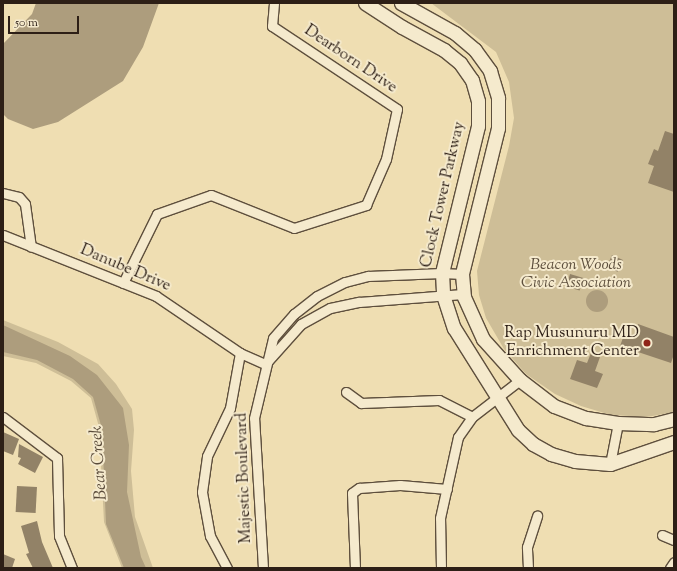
<!DOCTYPE html>
<style>
body{margin:0}
#map{position:relative;width:677px;height:571px;overflow:hidden;background:#efdeb2;font-family:"Sorts Mill Goudy",serif}
div>[style]{position:absolute}
.green>*{inset:0;background:#cebe97}
.water>*{inset:0;background:#ad9d7d}
.round{border-radius:50%}
.building>*{inset:0;background:#928267;transform-origin:0 0}
.roads{filter:drop-shadow(1px 0 #5e4f3d) drop-shadow(-1px 0 #5e4f3d) drop-shadow(0 1px #5e4f3d) drop-shadow(0 -1px #5e4f3d)}
.street>*{height:9px;margin:-4.5px;padding:0 4.5px;transform-origin:4.5px;border-radius:4.5px;background:#f5eacd}
.secondary>*{height:13px;margin:-6.5px;padding:0 6.5px;transform-origin:6.5px;border-radius:6.5px;background:#f5eacd}
.dots>*{width:11px;height:11px;translate:-50% -50%;box-sizing:border-box;border:2px solid #f5eacd;border-radius:50%}
span{translate:-50% -50%;white-space:nowrap;text-align:center;line-height:1.15;-webkit-text-stroke:4px #f5eacd;paint-order:stroke}
.street-label{font-size:16px;color:#2d1f16}
.park-label{font-size:16px;color:#5d4f3d;font-style:italic}
.poi-label{font-size:16px;color:#2d1f16}
.right{translate:-100% -50%;text-align:right}
.water-label{font-size:17px;color:#5a4b3a;font-style:italic}
.frame{position:absolute;inset:0;border:4px solid #2d1f16;pointer-events:none}
.scale{position:absolute;left:8px;top:16px;width:71px;height:18px;box-sizing:border-box;border:2px solid #2d1f16;border-top:0;padding-left:5px;font-size:12px;line-height:14px;white-space:nowrap;color:#2d1f16;-webkit-text-stroke:3px #f5eacd;paint-order:stroke}
</style>
<div id="map">
<div class="green">
<div style="clip-path:polygon(431px 3px,674px 3px,674px 412px,647px 417px,611px 415px,581px 406px,555px 394px,526px 374px,504px 349px,486px 318px,479px 295px,477px 271px,509px 146px,514px 118px,509px 82px,496px 52px)"></div>
<div style="clip-path:polygon(3px 320px,58px 342px,98px 364px,116px 384px,132px 409px,134px 430px,131px 471px,135px 517px,153px 568px,122px 568px,104px 522px,99px 427px,91px 398px,71px 381px,36px 363px,3px 356px)"></div>
</div>
<div class="water">
<div style="clip-path:polygon(36px 3px,159px 3px,143px 47px,123px 81px,58px 122px,33px 129px,8px 119px,3px 114px,3px 44px,32px 14px)"></div>
<div class="round" style="left:586px;top:290px;width:22px;height:22px"></div>
<div style="clip-path:polygon(3px 325px,70px 356px,97px 375px,123px 408px,129px 445px,127px 492px,141px 557px,146px 568px,124px 568px,106px 524px,102px 429px,93px 397px,73px 379px,37px 360px,3px 352px)"></div>
</div>
<div class="building">
<div style="clip-path:polygon(665px 131px,674px 134px,674px 192px,648px 183px,654px 166px,648px 164px,654px 149px,658px 151px)"></div>
<div style="left:612px;top:255px;width:12px;height:13px;rotate:24deg"></div>
<div style="left:570px;top:274px;width:14px;height:13px;rotate:17deg"></div>
<div style="clip-path:polygon(638px 324px,674px 337px,674px 354px,671px 363px,638px 352px,636px 356px,619px 349px,625px 332px,634px 335px)"></div>
<div style="clip-path:polygon(591px 353px,600px 357px,595px 371px,603px 374px,597px 388px,570px 379px,577px 360px,587px 363px)"></div>
<div style="clip-path:polygon(3px 432px,19px 439px,13px 455px,3px 451px)"></div>
<div style="clip-path:polygon(19px 444px,43px 457px,35px 473px,18px 464px,21px 458px,18px 457px)"></div>
<div style="left:17px;top:486px;width:20px;height:26px;rotate:3deg"></div>
<div style="clip-path:polygon(37px 521px,42px 542px,53px 568px,33px 568px,26px 554px,29px 553px,21px 526px)"></div>
<div style="clip-path:polygon(3px 554px,15px 559px,12px 568px,3px 568px)"></div>
</div>
<div class="roads">
<div class="street">
<div style="left:3px;top:193px;width:16px;rotate:14deg"></div>
<div style="left:19px;top:197px;width:9px;rotate:49deg"></div>
<div style="left:25px;top:204px;width:43px;rotate:82.1deg"></div>
<div style="left:3px;top:235px;width:165px;rotate:21.7deg"></div>
<div style="left:156px;top:296px;width:102px;rotate:34.2deg"></div>
<div style="left:240px;top:353px;width:27px;rotate:24deg"></div>
<div style="left:123px;top:283px;width:77px;rotate:-63.8deg"></div>
<div style="left:157px;top:214px;width:57px;rotate:-19.4deg"></div>
<div style="left:211px;top:195px;width:89px;rotate:21.7deg"></div>
<div style="left:294px;top:228px;width:76px;rotate:-17.7deg"></div>
<div style="left:366px;top:205px;width:50px;rotate:-66.5deg"></div>
<div style="left:386px;top:159px;width:51px;rotate:-77.6deg"></div>
<div style="left:397px;top:109px;width:150px;rotate:-146.4deg"></div>
<div style="left:272px;top:26px;width:23px;rotate:-85deg"></div>
<div style="left:267px;top:362px;width:51px;rotate:-48.2deg"></div>
<div style="left:301px;top:324px;width:33px;rotate:-29deg"></div>
<div style="left:330px;top:308px;width:30px;rotate:-12deg"></div>
<div style="left:359px;top:302px;width:104px;rotate:-4.4deg"></div>
<div style="left:346px;top:392px;width:19px;rotate:36deg"></div>
<div style="left:361px;top:403px;width:78px;rotate:-2.2deg"></div>
<div style="left:439px;top:400px;width:37px;rotate:27deg"></div>
<div style="left:3px;top:417px;width:68px;rotate:37.2deg"></div>
<div style="left:57px;top:458px;width:78px;rotate:88.5deg"></div>
<div style="left:59px;top:536px;width:35px;rotate:68deg"></div>
<div style="left:610px;top:464px;width:42px;rotate:-79deg"></div>
<div style="left:662px;top:535px;width:13px;rotate:23deg"></div>
<div style="left:227px;top:568px;width:36px;rotate:-118deg"></div>
<div style="left:210px;top:536px;width:45px;rotate:-100.3deg"></div>
<div style="left:202px;top:492px;width:36px;rotate:-82deg"></div>
<div style="left:207px;top:456px;width:53px;rotate:-64.4deg"></div>
<div style="left:230px;top:408px;width:56px;rotate:-79.7deg"></div>
<div style="left:263px;top:568px;width:150px;rotate:-93.4deg"></div>
<div style="left:254px;top:418px;width:82px;rotate:-76.6deg"></div>
<div style="left:273px;top:338px;width:32px;rotate:-49deg"></div>
<div style="left:294px;top:314px;width:29px;rotate:-38deg"></div>
<div style="left:317px;top:296px;width:31px;rotate:-27deg"></div>
<div style="left:345px;top:282px;width:24px;rotate:-15deg"></div>
<div style="left:368px;top:276px;width:74px;rotate:-2.3deg"></div>
<div style="left:442px;top:273px;width:20px;rotate:3deg"></div>
<div style="left:355px;top:568px;width:75px;rotate:-92.3deg"></div>
<div style="left:352px;top:493px;width:9px;rotate:-36deg"></div>
<div style="left:359px;top:488px;width:41px;rotate:-4.2deg"></div>
<div style="left:400px;top:485px;width:47px;rotate:4.9deg"></div>
<div style="left:441px;top:568px;width:50px;rotate:-91.1deg"></div>
<div style="left:440px;top:518px;width:83px;rotate:-77.5deg"></div>
<div style="left:458px;top:437px;width:24px;rotate:-55deg"></div>
<div style="left:472px;top:417px;width:61px;rotate:-37.6deg"></div>
<div style="left:528px;top:568px;width:21px;rotate:-93deg"></div>
<div style="left:527px;top:547px;width:33px;rotate:-72deg"></div>
<div style="left:670px;top:568px;width:7px;rotate:-56deg"></div>
</div>
<div class="secondary">
<div style="left:365px;top:3px;width:44px;rotate:33deg"></div>
<div style="left:402px;top:27px;width:48px;rotate:28.7deg"></div>
<div style="left:444px;top:50px;width:21px;rotate:39deg"></div>
<div style="left:460px;top:63px;width:21px;rotate:55deg"></div>
<div style="left:472px;top:80px;width:22px;rotate:74deg"></div>
<div style="left:478px;top:101px;width:25px;rotate:90deg"></div>
<div style="left:478px;top:126px;width:151px;rotate:103.8deg"></div>
<div style="left:442px;top:273px;width:22px;rotate:87deg"></div>
<div style="left:443px;top:295px;width:35px;rotate:72deg"></div>
<div style="left:454px;top:328px;width:120px;rotate:57.9deg"></div>
<div style="left:518px;top:430px;width:21px;rotate:43deg"></div>
<div style="left:533px;top:444px;width:21px;rotate:29deg"></div>
<div style="left:551px;top:454px;width:25px;rotate:16deg"></div>
<div style="left:575px;top:461px;width:35px;rotate:5deg"></div>
<div style="left:610px;top:464px;width:68px;rotate:-19deg"></div>
<div style="left:401px;top:3px;width:62px;rotate:29.1deg"></div>
<div style="left:455px;top:33px;width:26px;rotate:40deg"></div>
<div style="left:475px;top:50px;width:26px;rotate:54deg"></div>
<div style="left:490px;top:71px;width:28px;rotate:73deg"></div>
<div style="left:498px;top:98px;width:30px;rotate:90deg"></div>
<div style="left:498px;top:128px;width:150px;rotate:103.9deg"></div>
<div style="left:462px;top:274px;width:23px;rotate:85deg"></div>
<div style="left:464px;top:297px;width:46px;rotate:65.7deg"></div>
<div style="left:483px;top:339px;width:55px;rotate:47.9deg"></div>
<div style="left:520px;top:380px;width:43px;rotate:37.4deg"></div>
<div style="left:554px;top:406px;width:34px;rotate:21deg"></div>
<div style="left:586px;top:418px;width:32px;rotate:9deg"></div>
<div style="left:618px;top:423px;width:36px;rotate:2deg"></div>
<div style="left:654px;top:424px;width:21px;rotate:-14deg"></div>
</div>
</div>
<div class="dots">
<div style="left:647px;top:343px;background:#8f2418"></div>
</div>
<div class="street-label">
<span style="left:350px;top:60px;rotate:34deg">Dearborn Drive</span>
<span style="left:444px;top:195px;rotate:-77deg">Clock Tower Parkway</span>
<span style="left:125px;top:269px;rotate:23deg">Danube Drive</span>
<span style="left:245px;top:478px;rotate:-92deg">Majestic Boulevard</span>
</div>
<div class="park-label">
<span style="left:576px;top:275px">Beacon Woods<br>Civic Association</span>
</div>
<div class="poi-label">
<span class="right" style="left:639px;top:343px">Rap Musunuru MD<br>Enrichment Center</span>
</div>
<div class="water-label">
<span style="left:100px;top:463px;rotate:-94deg">Bear Creek</span>
</div>
<div class="frame"></div>
<div class="scale">50 m</div>
</div>
